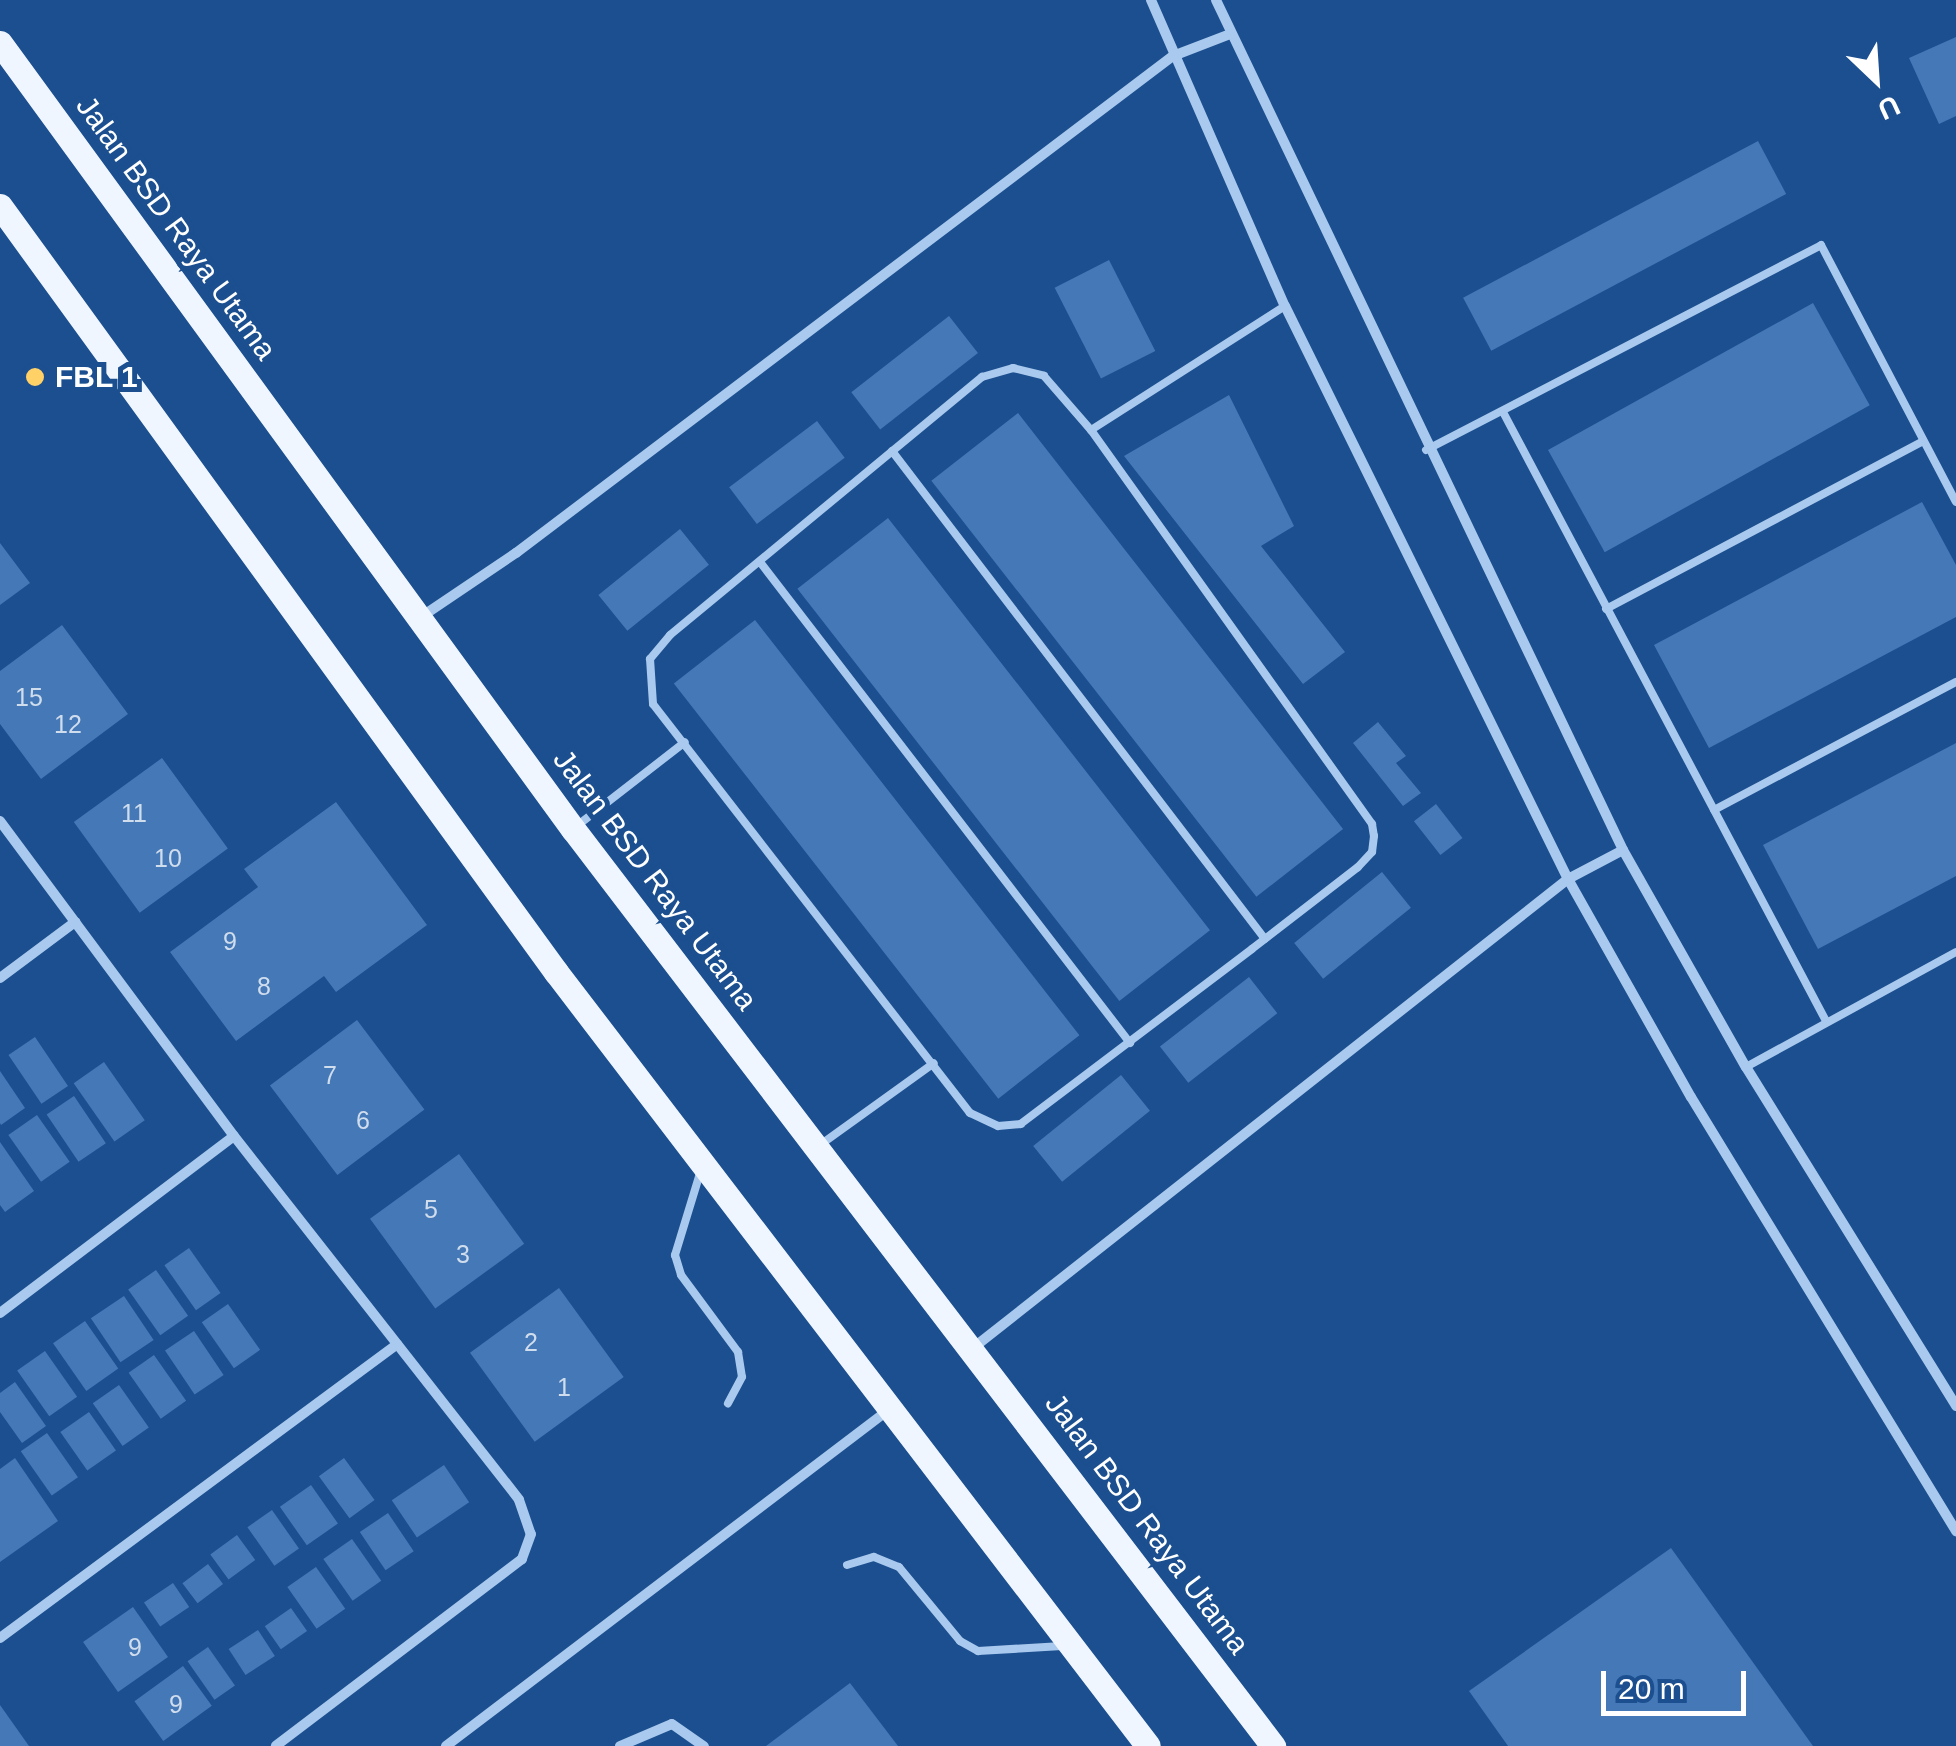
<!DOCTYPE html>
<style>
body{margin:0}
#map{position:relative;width:1956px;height:1746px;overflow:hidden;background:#1b4f8f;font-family:Helvetica,sans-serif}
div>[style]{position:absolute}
.building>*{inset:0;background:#4478b7;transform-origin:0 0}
.lane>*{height:8px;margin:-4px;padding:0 4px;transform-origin:4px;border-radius:4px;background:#a9c9ee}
.street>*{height:10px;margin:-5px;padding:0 5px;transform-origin:5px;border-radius:5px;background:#a9c9ee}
.primary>*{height:25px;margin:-12.5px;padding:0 12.5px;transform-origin:12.5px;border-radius:12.5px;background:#f0f6ff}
.dots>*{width:28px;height:28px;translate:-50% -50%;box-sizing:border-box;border:5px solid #1b4f8f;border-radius:50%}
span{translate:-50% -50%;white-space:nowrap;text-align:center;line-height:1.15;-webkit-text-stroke:10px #1b4f8f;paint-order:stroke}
.number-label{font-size:25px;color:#d0dded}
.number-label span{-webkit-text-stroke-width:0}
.street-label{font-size:30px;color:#fff}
.poi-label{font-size:30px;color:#fff;font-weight:700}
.left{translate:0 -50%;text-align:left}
.north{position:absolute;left:1826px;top:30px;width:100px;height:100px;-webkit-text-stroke:8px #1b4f8f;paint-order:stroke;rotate:155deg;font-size:28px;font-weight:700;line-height:40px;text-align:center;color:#fff}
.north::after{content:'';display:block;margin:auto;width:35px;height:45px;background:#fff;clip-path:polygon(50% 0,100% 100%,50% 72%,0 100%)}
.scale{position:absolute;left:1601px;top:1671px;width:145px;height:45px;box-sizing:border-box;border:5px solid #fff;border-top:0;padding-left:12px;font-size:30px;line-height:35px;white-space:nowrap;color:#fff;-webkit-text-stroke:8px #1b4f8f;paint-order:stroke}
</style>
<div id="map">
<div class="building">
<div style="clip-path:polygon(1956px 37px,1956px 116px,1939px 124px,1909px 58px)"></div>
<div style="left:1758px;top:141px;width:60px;height:334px;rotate:62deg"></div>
<div style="left:1109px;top:260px;width:102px;height:61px;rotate:63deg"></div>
<div style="left:1813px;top:303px;width:117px;height:303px;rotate:61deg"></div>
<div style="left:949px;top:316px;width:47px;height:124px;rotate:52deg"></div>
<div style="clip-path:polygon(1229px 395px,1294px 526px,1261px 546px,1345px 652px,1303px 684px,1124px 456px)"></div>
<div style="left:1018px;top:413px;width:528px;height:110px;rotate:52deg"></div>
<div style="left:817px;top:421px;width:46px;height:110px;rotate:53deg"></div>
<div style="clip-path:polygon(1922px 502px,1956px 565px,1956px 617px,1709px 748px,1654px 645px)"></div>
<div style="left:888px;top:518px;width:523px;height:115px;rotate:52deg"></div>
<div style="left:680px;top:529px;width:46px;height:105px;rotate:51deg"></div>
<div style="clip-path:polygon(0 543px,30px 583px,0 605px)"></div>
<div style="left:755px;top:620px;width:527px;height:103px;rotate:52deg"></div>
<div style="clip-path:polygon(62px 625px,128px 714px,41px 779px,0 724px,0 671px)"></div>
<div style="clip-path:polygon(1378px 722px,1406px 756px,1396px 763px,1421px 793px,1403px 806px,1353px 743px)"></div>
<div style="clip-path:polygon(1956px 743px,1956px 876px,1818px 949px,1763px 845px)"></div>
<div style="left:162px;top:758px;width:112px;height:109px;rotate:54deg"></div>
<div style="clip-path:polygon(336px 802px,427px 925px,336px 992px,324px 976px,236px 1041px,170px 952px,258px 887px,244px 869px)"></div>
<div style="left:1436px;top:804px;width:43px;height:28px;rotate:52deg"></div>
<div style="left:1382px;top:872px;width:46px;height:113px;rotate:51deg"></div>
<div style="left:1249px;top:977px;width:46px;height:113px;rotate:52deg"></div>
<div style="left:357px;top:1020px;width:112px;height:109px;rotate:53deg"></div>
<div style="left:35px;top:1037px;width:59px;height:32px;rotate:56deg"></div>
<div style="left:104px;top:1062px;width:71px;height:37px;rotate:55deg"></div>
<div style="clip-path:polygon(0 1071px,25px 1108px,1px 1125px,0 1123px)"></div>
<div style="left:1121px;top:1075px;width:46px;height:113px;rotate:51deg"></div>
<div style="left:74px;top:1096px;width:57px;height:33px;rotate:56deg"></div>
<div style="left:37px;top:1115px;width:57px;height:35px;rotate:55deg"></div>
<div style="clip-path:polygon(0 1142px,34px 1191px,5px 1212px,0 1205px)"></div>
<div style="left:459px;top:1154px;width:111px;height:110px;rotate:54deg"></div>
<div style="left:189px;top:1248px;width:55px;height:30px;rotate:55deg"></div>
<div style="left:156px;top:1270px;width:56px;height:34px;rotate:55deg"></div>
<div style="left:559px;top:1288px;width:110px;height:110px;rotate:54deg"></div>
<div style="left:124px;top:1296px;width:53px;height:40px;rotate:56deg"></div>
<div style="left:228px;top:1304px;width:56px;height:32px;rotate:55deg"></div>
<div style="left:85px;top:1321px;width:58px;height:39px;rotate:55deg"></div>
<div style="left:194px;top:1331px;width:53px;height:35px;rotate:56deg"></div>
<div style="left:45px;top:1351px;width:56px;height:34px;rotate:55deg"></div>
<div style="left:154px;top:1355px;width:56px;height:31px;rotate:55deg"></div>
<div style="clip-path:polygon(15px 1382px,46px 1426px,22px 1443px,0 1412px,0 1393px)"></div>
<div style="left:119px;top:1385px;width:52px;height:32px;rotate:55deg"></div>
<div style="left:89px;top:1412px;width:47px;height:35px;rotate:55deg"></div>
<div style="left:47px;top:1433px;width:54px;height:32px;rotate:55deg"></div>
<div style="clip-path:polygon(15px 1458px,58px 1521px,0 1562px,0 1469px)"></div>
<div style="left:344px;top:1458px;width:52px;height:31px;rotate:54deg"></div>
<div style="left:444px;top:1465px;width:45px;height:63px;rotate:56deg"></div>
<div style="left:311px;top:1485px;width:47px;height:38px;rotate:55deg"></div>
<div style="left:272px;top:1510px;width:47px;height:30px;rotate:55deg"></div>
<div style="left:388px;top:1513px;width:46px;height:34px;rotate:56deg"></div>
<div style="left:237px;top:1535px;width:31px;height:33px;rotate:54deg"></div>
<div style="left:352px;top:1539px;width:51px;height:35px;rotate:55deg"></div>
<div style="clip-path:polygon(1671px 1548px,1813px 1746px,1508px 1746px,1469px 1691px)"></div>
<div style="left:208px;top:1564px;width:25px;height:32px;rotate:53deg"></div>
<div style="left:316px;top:1567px;width:51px;height:35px;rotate:55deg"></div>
<div style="left:173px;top:1583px;width:29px;height:35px;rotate:56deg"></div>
<div style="left:133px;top:1607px;width:61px;height:61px;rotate:55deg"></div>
<div style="left:291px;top:1608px;width:28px;height:32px;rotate:55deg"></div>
<div style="left:258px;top:1630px;width:31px;height:35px;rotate:57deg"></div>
<div style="left:208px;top:1647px;width:47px;height:25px;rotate:55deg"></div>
<div style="left:183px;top:1666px;width:49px;height:60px;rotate:54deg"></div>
<div style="clip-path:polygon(850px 1683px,898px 1746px,766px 1746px)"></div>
<div style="clip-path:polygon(0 1705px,29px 1746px,0 1746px)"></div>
</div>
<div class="lane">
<div style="left:1013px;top:368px;width:32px;rotate:14deg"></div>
<div style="left:1044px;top:376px;width:72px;rotate:49deg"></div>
<div style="left:1091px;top:430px;width:484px;rotate:54.5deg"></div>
<div style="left:1372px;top:824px;width:12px;rotate:81deg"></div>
<div style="left:1374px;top:836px;width:16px;rotate:97deg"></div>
<div style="left:1372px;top:852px;width:21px;rotate:133deg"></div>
<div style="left:1358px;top:867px;width:134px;rotate:142.3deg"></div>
<div style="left:1252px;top:949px;width:290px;rotate:142.9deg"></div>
<div style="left:1021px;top:1124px;width:23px;rotate:175deg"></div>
<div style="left:998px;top:1126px;width:31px;rotate:-155deg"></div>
<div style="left:970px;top:1113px;width:517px;rotate:-127.78deg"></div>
<div style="left:653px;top:704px;width:45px;rotate:-93.8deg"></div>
<div style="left:650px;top:659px;width:31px;rotate:-50deg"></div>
<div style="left:670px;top:635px;width:405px;rotate:-39.6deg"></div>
<div style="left:982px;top:377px;width:32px;rotate:-16deg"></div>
<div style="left:1503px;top:412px;width:689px;rotate:62.06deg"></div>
<div style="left:1091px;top:430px;width:230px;rotate:-32.6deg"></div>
<div style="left:1426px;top:450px;width:445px;rotate:-27.4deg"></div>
<div style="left:1821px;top:245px;width:290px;rotate:62.3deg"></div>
<div style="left:892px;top:451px;width:614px;rotate:52.61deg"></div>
<div style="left:760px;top:562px;width:607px;rotate:52.43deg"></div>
<div style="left:1606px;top:609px;width:357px;rotate:-27.9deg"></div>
<div style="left:1714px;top:810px;width:274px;rotate:-27.9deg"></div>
<div style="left:578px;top:825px;width:135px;rotate:-37.8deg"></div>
<div style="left:1746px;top:1067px;width:239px;rotate:-28.7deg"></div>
<div style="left:820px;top:1145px;width:140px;rotate:-35.7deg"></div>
<div style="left:701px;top:1170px;width:89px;rotate:107deg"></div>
<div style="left:675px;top:1255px;width:21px;rotate:73deg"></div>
<div style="left:681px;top:1275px;width:96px;rotate:53.5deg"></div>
<div style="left:738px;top:1352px;width:25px;rotate:81deg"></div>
<div style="left:742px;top:1377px;width:30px;rotate:118deg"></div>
<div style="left:847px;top:1565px;width:28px;rotate:-17deg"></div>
<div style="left:874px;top:1557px;width:27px;rotate:22deg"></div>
<div style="left:899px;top:1567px;width:96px;rotate:50.5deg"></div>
<div style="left:960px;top:1641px;width:21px;rotate:29deg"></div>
<div style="left:978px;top:1651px;width:84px;rotate:-3.4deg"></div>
</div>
<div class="street">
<div style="left:1151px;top:0;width:334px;rotate:66.4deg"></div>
<div style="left:1285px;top:306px;width:639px;rotate:63.72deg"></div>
<div style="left:1568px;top:879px;width:250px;rotate:60.6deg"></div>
<div style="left:1691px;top:1097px;width:509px;rotate:58.59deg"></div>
<div style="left:1216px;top:0;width:942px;rotate:64.41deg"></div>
<div style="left:1623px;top:850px;width:249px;rotate:60.5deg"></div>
<div style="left:1746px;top:1067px;width:399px;rotate:58.2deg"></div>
<div style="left:421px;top:617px;width:115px;rotate:-34deg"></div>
<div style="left:516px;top:553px;width:824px;rotate:-37.11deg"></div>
<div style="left:1173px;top:56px;width:61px;rotate:-21.1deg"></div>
<div style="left:0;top:821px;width:392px;rotate:53.4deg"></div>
<div style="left:234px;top:1136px;width:462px;rotate:51.9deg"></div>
<div style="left:519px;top:1500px;width:36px;rotate:71deg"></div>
<div style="left:531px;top:1534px;width:27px;rotate:110deg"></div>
<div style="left:522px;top:1559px;width:309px;rotate:142.8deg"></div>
<div style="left:0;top:978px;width:94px;rotate:-36.7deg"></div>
<div style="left:0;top:1313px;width:293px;rotate:-37.1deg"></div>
<div style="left:973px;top:1348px;width:758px;rotate:-38.25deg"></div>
<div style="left:1568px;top:879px;width:62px;rotate:-27.8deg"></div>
<div style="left:0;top:1638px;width:494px;rotate:-36.5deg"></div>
<div style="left:446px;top:1746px;width:559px;rotate:-37.22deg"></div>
<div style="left:620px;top:1746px;width:56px;rotate:-22.9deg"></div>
<div style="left:672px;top:1724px;width:39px;rotate:35deg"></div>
</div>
<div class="primary">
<div style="left:0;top:43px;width:973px;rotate:53.91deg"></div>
<div style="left:573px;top:829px;width:1154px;rotate:52.64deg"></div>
<div style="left:0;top:206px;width:947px;rotate:54.03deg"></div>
<div style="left:556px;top:972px;width:974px;rotate:52.59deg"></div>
</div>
<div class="dots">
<div style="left:35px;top:377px;background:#ffd166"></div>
</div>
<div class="number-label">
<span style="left:29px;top:697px">15</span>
<span style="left:68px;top:724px">12</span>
<span style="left:134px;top:813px">11</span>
<span style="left:168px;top:858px">10</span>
<span style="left:230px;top:941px">9</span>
<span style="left:264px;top:986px">8</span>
<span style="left:330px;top:1075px">7</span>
<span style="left:363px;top:1120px">6</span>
<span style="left:431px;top:1209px">5</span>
<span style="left:463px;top:1254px">3</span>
<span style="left:531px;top:1342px">2</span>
<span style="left:564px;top:1387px">1</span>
<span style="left:135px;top:1647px">9</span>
<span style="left:176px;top:1704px">9</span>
</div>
<div class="street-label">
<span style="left:176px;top:228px;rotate:54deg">Jalan BSD Raya Utama</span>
<span style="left:655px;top:880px;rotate:53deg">Jalan BSD Raya Utama</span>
<span style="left:1147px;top:1524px;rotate:53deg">Jalan BSD Raya Utama</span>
</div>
<div class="poi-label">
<span class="left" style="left:55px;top:377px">FBL 1</span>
</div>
<div class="north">U</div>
<div class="scale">20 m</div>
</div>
